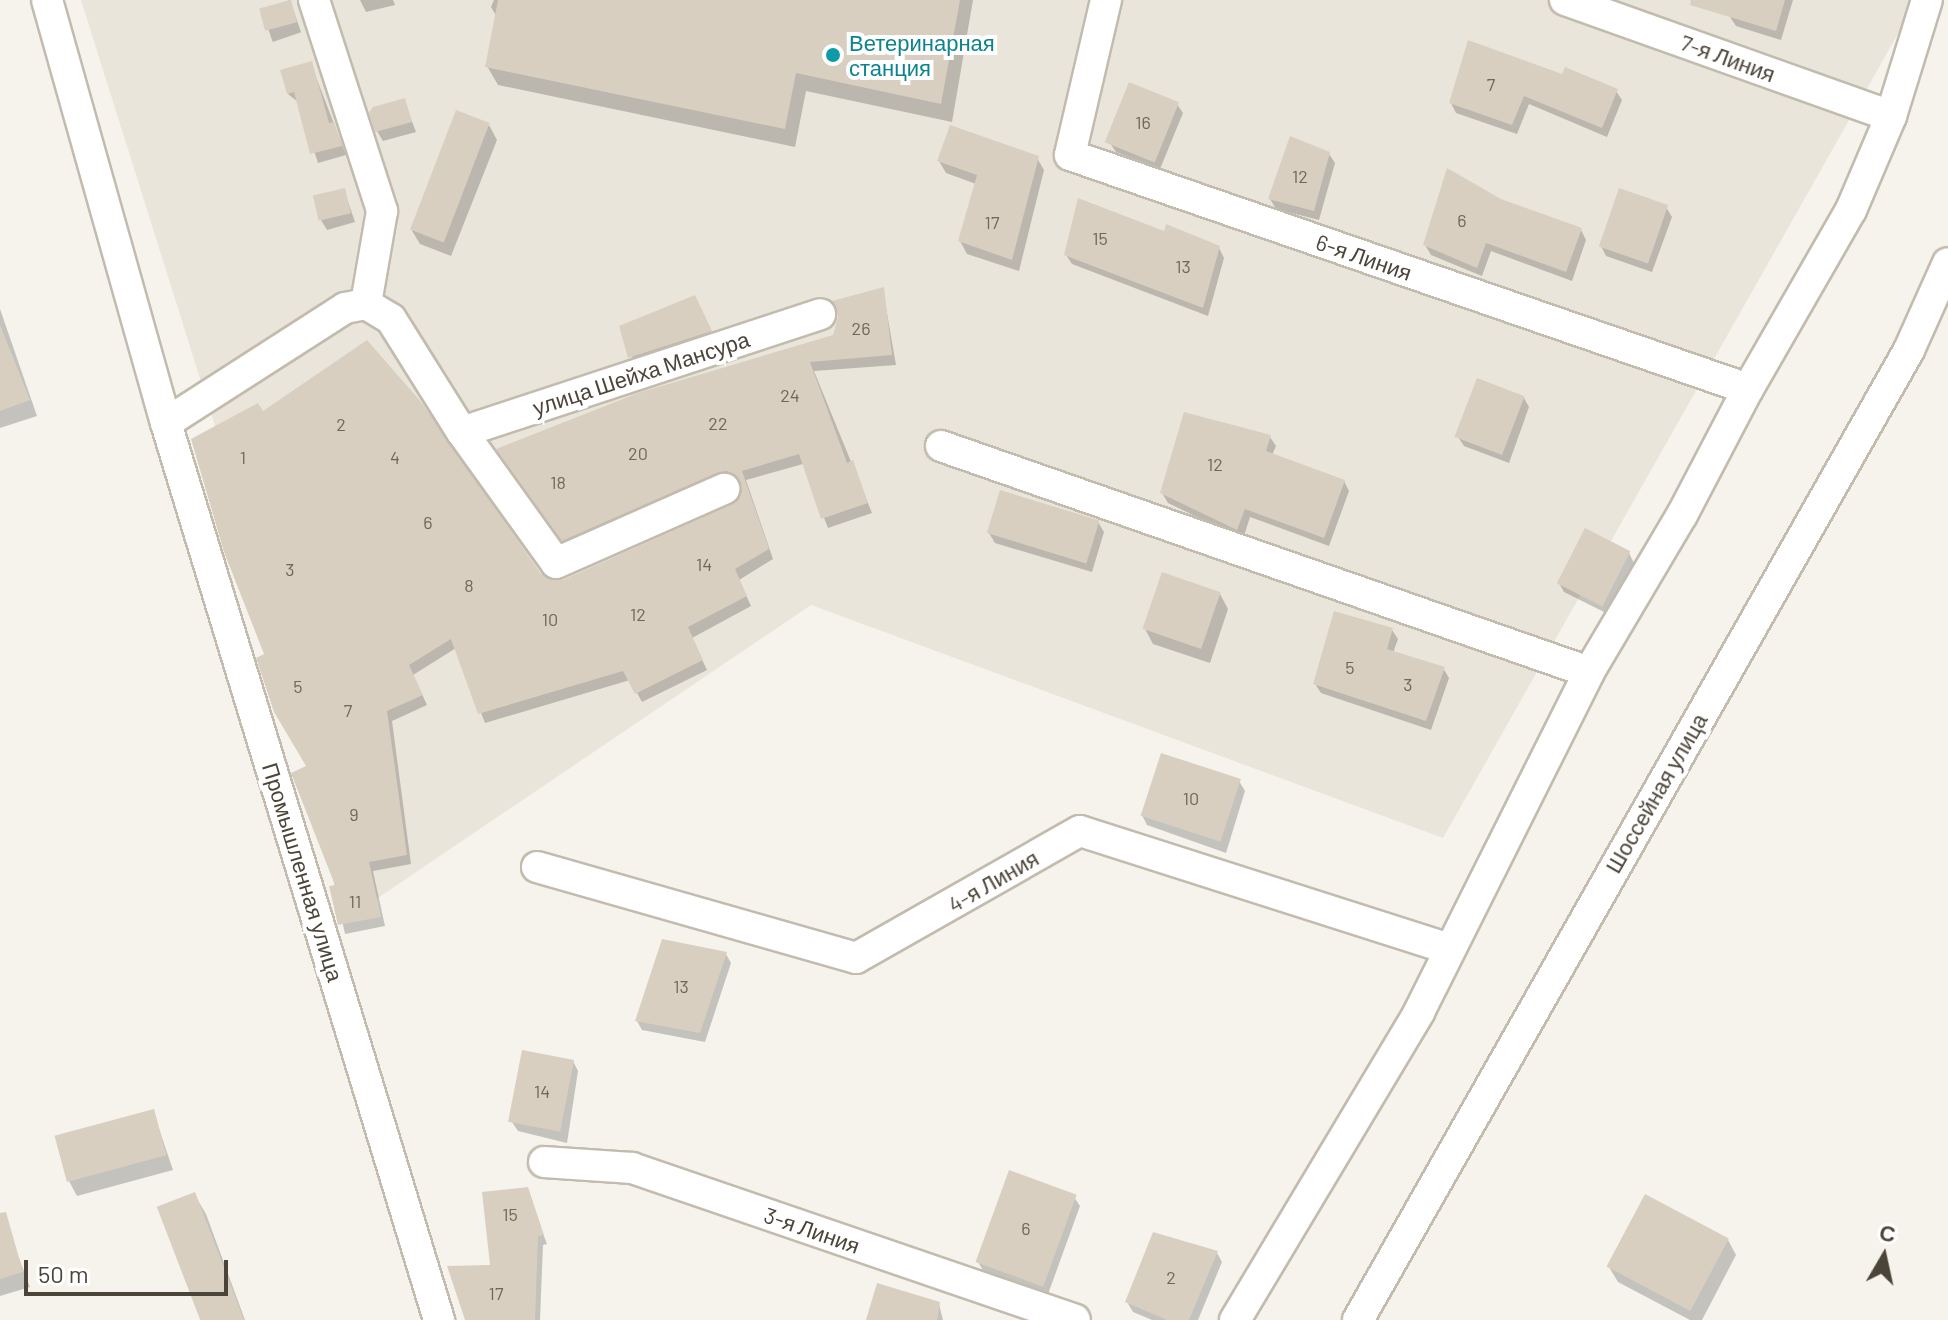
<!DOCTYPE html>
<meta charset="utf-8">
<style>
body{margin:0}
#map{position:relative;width:1948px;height:1320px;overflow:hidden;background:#f6f3ec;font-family:Barlow,sans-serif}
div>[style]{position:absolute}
.residential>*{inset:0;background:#eae5da}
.shadow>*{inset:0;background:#0003;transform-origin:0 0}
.building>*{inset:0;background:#d8cfc1;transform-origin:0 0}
.roads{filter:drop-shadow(2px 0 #c2bbae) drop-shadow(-2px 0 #c2bbae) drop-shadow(0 2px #c2bbae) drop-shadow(0 -2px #c2bbae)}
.minor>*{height:30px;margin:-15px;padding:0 15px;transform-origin:15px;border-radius:15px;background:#fff}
.dots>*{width:22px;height:22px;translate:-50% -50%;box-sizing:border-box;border:4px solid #fff;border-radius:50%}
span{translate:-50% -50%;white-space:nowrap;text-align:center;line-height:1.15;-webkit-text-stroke:8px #fff;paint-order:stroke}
.number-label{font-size:18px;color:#6e675b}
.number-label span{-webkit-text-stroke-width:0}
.culture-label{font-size:22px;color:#0d838f}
.left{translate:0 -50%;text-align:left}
.street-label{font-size:22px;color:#4b4439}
.north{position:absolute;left:1844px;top:1216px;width:80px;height:80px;-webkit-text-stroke:6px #fff;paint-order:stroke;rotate:9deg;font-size:22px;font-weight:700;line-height:32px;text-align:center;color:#4b4439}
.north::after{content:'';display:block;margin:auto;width:28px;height:36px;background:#4b4439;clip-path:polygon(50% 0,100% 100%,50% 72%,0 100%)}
.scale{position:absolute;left:24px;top:1260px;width:204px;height:36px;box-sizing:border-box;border:4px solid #4b4439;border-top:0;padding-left:10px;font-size:24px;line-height:28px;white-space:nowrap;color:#4b4439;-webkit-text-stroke:6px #fff;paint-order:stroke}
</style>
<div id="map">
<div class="residential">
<div style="clip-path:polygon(81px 0,1917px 0,1443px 838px,811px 605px,366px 906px)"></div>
</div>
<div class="shadow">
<div style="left:290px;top:0;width:34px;height:30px;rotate:71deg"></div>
<div style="clip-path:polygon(360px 0,393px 0,395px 5px,366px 12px)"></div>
<div style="clip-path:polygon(494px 0,973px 0,952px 122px,806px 91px,795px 147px,498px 85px,487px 66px,497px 17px,491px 7px)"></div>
<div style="clip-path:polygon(1735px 0,1793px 0,1781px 40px,1736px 26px,1730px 17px)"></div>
<div style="clip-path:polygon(311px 64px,346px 155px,318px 163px,298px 102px,288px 94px)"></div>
<div style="clip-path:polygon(1563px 77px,1616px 91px,1622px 100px,1607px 137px,1529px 104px,1517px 134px,1456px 113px,1451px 103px)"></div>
<div style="clip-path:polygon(404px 100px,416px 132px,383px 141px,377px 131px)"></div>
<div style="clip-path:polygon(1177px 104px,1183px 113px,1160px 169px,1116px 152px,1110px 143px)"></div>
<div style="clip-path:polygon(489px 125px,497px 140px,451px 256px,420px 244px,411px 229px)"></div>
<div style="clip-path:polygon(1329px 154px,1335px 163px,1319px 220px,1276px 209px,1270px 199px)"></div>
<div style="clip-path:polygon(1037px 158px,1044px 170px,1019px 271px,967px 254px,960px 241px,976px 184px,946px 173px,939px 161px)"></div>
<div style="clip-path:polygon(344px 190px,355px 222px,327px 230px,321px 220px)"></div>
<div style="clip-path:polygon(1500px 201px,1581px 230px,1586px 240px,1572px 281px,1491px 251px,1482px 276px,1431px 255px,1425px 245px)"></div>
<div style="clip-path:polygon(1666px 207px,1672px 217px,1652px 272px,1606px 256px,1601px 246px)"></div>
<div style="clip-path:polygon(1165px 234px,1219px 248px,1224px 258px,1208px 316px,1072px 264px,1066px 255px)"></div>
<div style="clip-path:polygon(883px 290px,896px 365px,814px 371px,872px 513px,828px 528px,803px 464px,746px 480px,773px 559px,739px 580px,751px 606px,692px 638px,707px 670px,642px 702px,630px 680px,485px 723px,456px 648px,413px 675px,427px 705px,392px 721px,411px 864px,373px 871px,385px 926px,345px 934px,309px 768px,266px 655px,263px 414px,540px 575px,563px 582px,733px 507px,743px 487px,734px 480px,569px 549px,504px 459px,835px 337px)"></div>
<div style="clip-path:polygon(700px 307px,715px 341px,636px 367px,621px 327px)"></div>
<div style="clip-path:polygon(0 309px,37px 416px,0 428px)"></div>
<div style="clip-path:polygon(1524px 398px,1529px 407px,1509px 463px,1464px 446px,1458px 437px)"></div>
<div style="clip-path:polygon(1270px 437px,1276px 446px,1272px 455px,1344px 481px,1349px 491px,1329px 546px,1250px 517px,1243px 539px,1168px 503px,1162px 493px)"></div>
<div style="clip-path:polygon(1098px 522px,1104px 532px,1092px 572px,995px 543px,989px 533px)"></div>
<div style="clip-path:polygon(1629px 553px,1634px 563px,1608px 614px,1564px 592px,1559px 583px)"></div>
<div style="clip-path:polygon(1220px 594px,1228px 609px,1210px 663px,1153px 644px,1145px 629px)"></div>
<div style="clip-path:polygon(1392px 630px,1398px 639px,1393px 653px,1443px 668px,1449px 678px,1431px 730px,1321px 693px,1315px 684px)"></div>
<div style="clip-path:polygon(1239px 781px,1245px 791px,1226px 853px,1147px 825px,1142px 815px)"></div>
<div style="clip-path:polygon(726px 954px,731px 963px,705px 1042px,642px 1030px,637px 1021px)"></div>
<div style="clip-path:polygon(573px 1061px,578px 1071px,567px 1143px,518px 1131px,512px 1122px)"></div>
<div style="clip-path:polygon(153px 1111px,173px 1170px,77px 1196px,69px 1181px)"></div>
<div style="clip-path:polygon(526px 1189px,547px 1244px,543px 1245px,540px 1320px,467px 1320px)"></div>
<div style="clip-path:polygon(194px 1194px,206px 1214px,245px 1320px,201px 1320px)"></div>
<div style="clip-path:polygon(1074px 1197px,1080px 1206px,1047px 1297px,984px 1272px,978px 1262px)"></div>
<div style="clip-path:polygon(1728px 1240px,1736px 1255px,1702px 1320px,1690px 1320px,1618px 1282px,1609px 1267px)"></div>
<div style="clip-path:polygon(13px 1243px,30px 1287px,0 1296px,0 1247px)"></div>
<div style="clip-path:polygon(1217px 1253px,1222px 1262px,1198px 1320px,1152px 1320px,1133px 1312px,1127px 1302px)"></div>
<div style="clip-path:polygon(939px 1304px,943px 1320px,868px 1320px)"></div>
</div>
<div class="building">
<div style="left:291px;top:0;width:23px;height:33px;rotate:75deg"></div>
<div style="clip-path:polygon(498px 0,960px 0,941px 104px,796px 73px,785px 129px,485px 67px)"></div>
<div style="clip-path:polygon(1691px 0,1785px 0,1776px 31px,1690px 5px)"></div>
<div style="clip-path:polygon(1468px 40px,1562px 74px,1565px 67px,1618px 89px,1602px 128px,1524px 96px,1512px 125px,1449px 103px)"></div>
<div style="clip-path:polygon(312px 61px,329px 123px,334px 122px,342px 146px,310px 154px,294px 92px,287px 94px,280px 70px)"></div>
<div style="left:1129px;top:82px;width:54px;height:65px;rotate:22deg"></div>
<div style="clip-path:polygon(405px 98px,412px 122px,375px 132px,369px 113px,373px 107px)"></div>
<div style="left:456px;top:110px;width:36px;height:128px;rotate:21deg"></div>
<div style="clip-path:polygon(950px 125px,1039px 156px,1012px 260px,958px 241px,977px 175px,937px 161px)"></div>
<div style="clip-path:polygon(1290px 136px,1330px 152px,1314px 211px,1268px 199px)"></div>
<div style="clip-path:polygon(1447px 168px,1501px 199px,1582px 228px,1566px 272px,1486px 243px,1477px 268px,1423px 245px)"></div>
<div style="left:345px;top:188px;width:26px;height:33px;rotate:77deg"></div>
<div style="left:1619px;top:188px;width:52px;height:62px;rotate:19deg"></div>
<div style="clip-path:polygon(1078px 198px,1164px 231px,1166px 224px,1220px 246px,1203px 308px,1064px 255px)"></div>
<div style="clip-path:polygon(884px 287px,892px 355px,810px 362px,847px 463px,853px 460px,868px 503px,821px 519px,799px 454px,742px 471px,769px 549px,735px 569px,747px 596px,688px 627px,703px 660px,635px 694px,623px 671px,478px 714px,451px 639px,409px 665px,423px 695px,387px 711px,407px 855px,369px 862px,381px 917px,338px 925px,329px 886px,335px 885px,291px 773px,306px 766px,274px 712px,256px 658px,264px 654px,224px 552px,191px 439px,258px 403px,263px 411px,367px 340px,422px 403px,541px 574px,563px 580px,731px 505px,742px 492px,740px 481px,727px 471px,717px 473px,562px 541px,496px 449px,638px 393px,833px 335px,838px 317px,832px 301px)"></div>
<div style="clip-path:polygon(695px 295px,712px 331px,628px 358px,619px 326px)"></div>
<div style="clip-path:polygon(0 325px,30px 400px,0 411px)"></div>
<div style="left:1477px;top:378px;width:51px;height:63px;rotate:21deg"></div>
<div style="clip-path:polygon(1184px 412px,1271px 435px,1266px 451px,1345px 480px,1324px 538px,1245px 509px,1237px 530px,1160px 493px)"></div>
<div style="left:1000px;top:490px;width:104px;height:45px;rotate:17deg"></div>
<div style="left:1585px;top:528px;width:51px;height:62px;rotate:27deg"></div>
<div style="left:1162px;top:572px;width:62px;height:60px;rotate:19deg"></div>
<div style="clip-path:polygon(1334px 611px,1393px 628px,1387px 649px,1445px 667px,1426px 721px,1313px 684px)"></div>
<div style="left:1161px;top:753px;width:84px;height:66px;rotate:18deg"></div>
<div style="clip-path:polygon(662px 939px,727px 952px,700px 1033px,635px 1021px)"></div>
<div style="left:522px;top:1050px;width:53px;height:73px;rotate:11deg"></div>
<div style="left:154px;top:1109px;width:48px;height:103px;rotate:75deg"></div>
<div style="left:1009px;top:1170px;width:72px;height:98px;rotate:20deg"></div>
<div style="clip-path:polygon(528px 1187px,544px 1235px,538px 1236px,535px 1320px,465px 1320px,447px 1266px,490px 1265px,482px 1192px)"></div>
<div style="left:195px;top:1192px;width:137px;height:41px;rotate:69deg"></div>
<div style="left:1645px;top:1194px;width:95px;height:82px;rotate:28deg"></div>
<div style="clip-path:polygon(6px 1212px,23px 1272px,0 1279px,0 1213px)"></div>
<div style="clip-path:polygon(1153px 1232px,1218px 1251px,1189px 1320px,1167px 1320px,1125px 1302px)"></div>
<div style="clip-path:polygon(877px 1283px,940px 1302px,937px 1320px,866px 1320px)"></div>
</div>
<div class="roads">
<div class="minor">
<div style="left:47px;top:0;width:439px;rotate:74.3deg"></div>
<div style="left:166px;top:423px;width:938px;rotate:73.07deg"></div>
<div style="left:314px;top:0;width:222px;rotate:72.1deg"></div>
<div style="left:382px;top:211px;width:94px;rotate:99.8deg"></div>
<div style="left:1106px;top:0;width:159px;rotate:103.1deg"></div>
<div style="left:1070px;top:155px;width:717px;rotate:19.04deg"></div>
<div style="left:1565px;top:0;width:346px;rotate:19.6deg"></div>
<div style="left:166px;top:423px;width:213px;rotate:-32.7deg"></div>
<div style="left:345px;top:308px;width:21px;rotate:-11deg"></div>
<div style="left:366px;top:304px;width:29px;rotate:31deg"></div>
<div style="left:391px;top:319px;width:133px;rotate:57.9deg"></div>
<div style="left:462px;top:432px;width:161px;rotate:54.3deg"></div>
<div style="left:556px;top:563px;width:184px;rotate:-23.8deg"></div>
<div style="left:462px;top:432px;width:377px;rotate:-18.2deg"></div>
<div style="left:941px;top:446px;width:686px;rotate:19.23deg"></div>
<div style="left:537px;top:867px;width:332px;rotate:15.9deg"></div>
<div style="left:856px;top:958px;width:257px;rotate:-29.6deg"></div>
<div style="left:1080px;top:831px;width:388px;rotate:17.7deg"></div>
<div style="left:544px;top:1162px;width:88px;rotate:3.9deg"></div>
<div style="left:632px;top:1168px;width:468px;rotate:18.9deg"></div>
<div style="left:1235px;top:1320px;width:359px;rotate:-59.1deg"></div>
<div style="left:1419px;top:1012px;width:380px;rotate:-63.4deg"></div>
<div style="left:1589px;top:672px;width:182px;rotate:-59.4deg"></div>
<div style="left:1682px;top:515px;width:142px;rotate:-62.4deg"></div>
<div style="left:1748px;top:389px;width:207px;rotate:-60.1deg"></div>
<div style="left:1851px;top:210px;width:102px;rotate:-66.9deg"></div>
<div style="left:1891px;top:116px;width:121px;rotate:-72.8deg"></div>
<div style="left:1358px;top:1320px;width:1116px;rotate:-60.4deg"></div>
<div style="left:1909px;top:350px;width:95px;rotate:-65.9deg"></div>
</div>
</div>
<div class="dots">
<div style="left:833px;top:55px;background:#0f9aa8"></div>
</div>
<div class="number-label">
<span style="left:1491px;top:84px">7</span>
<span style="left:1143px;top:122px">16</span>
<span style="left:1300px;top:176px">12</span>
<span style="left:1462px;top:220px">6</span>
<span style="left:992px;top:222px">17</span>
<span style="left:1100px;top:238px">15</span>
<span style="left:1183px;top:266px">13</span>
<span style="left:861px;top:328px">26</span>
<span style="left:790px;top:395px">24</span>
<span style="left:718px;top:423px">22</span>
<span style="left:341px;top:424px">2</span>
<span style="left:638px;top:453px">20</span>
<span style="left:243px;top:457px">1</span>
<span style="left:395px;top:457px">4</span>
<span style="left:1215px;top:464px">12</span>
<span style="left:558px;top:482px">18</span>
<span style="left:428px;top:522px">6</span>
<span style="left:704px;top:564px">14</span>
<span style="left:290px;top:569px">3</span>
<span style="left:469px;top:585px">8</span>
<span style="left:638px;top:614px">12</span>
<span style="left:550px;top:619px">10</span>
<span style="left:1350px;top:667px">5</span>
<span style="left:1408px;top:684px">3</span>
<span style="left:298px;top:686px">5</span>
<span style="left:348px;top:710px">7</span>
<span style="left:1191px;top:798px">10</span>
<span style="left:354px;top:814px">9</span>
<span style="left:355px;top:901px">11</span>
<span style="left:681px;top:986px">13</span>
<span style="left:542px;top:1091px">14</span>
<span style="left:510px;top:1214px">15</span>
<span style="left:1026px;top:1228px">6</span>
<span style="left:1171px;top:1277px">2</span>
<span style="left:496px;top:1293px">17</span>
</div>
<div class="culture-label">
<span class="left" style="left:849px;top:55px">Ветеринарная<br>станция</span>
</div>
<div class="street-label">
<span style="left:1728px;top:58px;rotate:20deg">7-я Линия</span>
<span style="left:1364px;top:257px;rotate:19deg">6-я Линия</span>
<span style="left:641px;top:373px;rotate:-18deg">улица Шейха Мансура</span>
<span style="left:1656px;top:793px;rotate:-60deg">Шоссейная улица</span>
<span style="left:303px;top:872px;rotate:73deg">Промышленная улица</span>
<span style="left:993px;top:881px;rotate:-30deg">4-я Линия</span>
<span style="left:812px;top:1230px;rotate:19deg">3-я Линия</span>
</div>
<div class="north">С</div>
<div class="scale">50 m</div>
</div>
